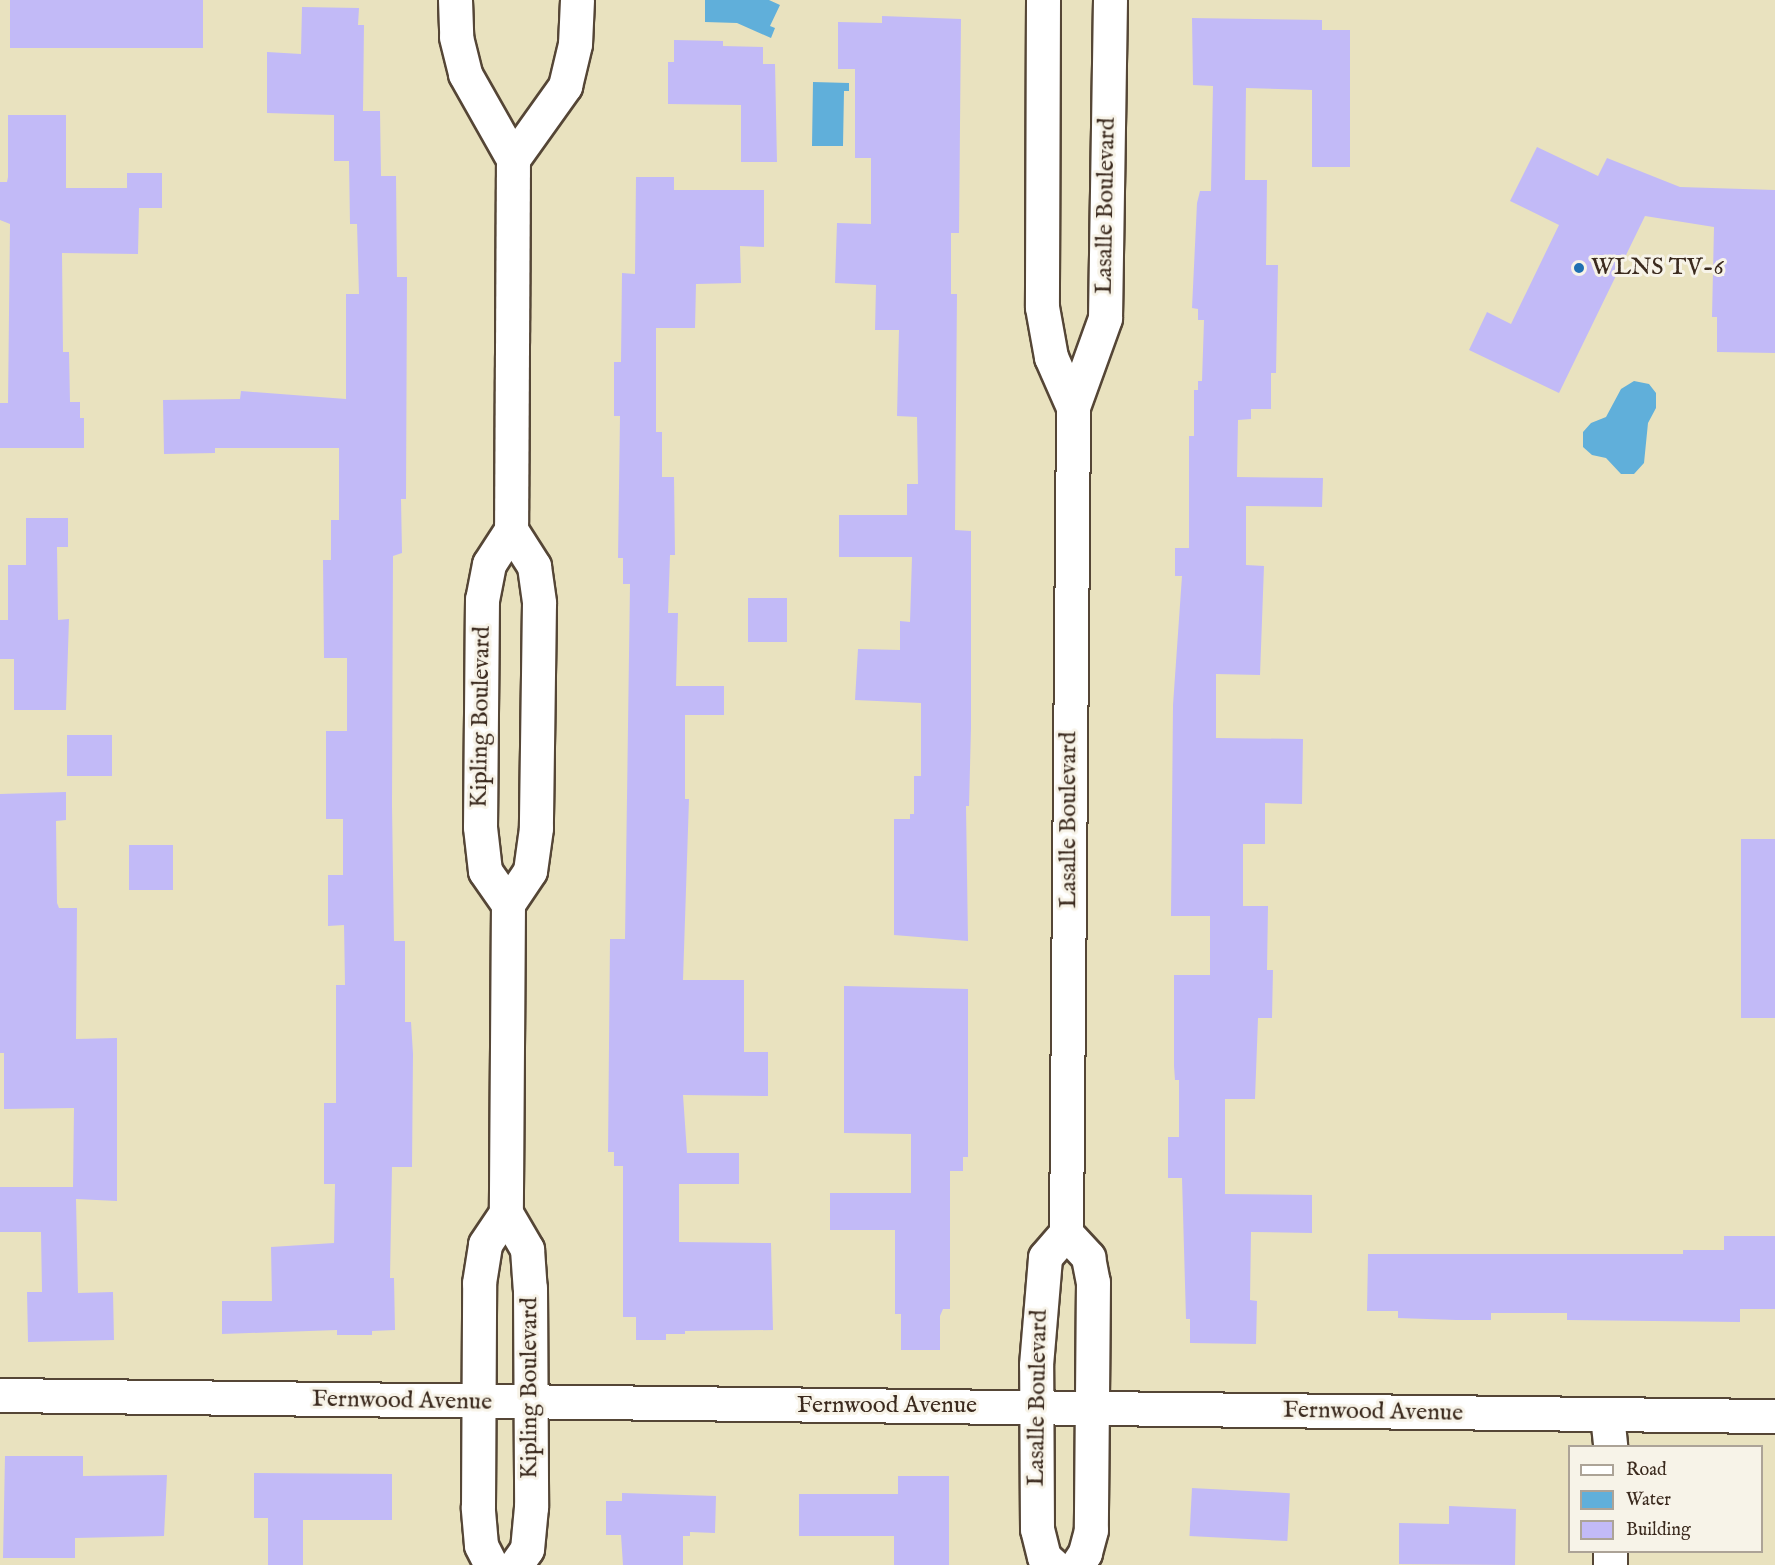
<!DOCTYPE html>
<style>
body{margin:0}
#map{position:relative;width:1775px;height:1565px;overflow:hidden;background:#e9e2bf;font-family:"IM FELL English",serif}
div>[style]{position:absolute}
.water>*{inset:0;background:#60afda}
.building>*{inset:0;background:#c2baf7;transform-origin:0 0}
.roads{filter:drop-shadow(2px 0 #554636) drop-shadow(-2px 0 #554636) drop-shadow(0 2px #554636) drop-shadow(0 -2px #554636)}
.minor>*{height:33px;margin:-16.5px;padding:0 16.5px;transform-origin:16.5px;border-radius:16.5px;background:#fff}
.dots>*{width:16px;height:16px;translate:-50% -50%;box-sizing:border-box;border:3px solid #f7f3e8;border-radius:50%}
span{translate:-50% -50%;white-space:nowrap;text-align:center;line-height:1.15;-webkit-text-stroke:6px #f7f3e8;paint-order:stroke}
.street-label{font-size:24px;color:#3b2a1e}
.poi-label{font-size:24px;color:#3b2a1e}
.left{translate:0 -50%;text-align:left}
.legend{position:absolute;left:1568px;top:1445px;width:195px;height:108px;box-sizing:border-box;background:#f7f3e8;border:2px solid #aca397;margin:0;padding:8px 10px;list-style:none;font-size:18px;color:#3b2a1e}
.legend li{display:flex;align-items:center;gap:12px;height:30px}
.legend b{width:30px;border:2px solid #aca397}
</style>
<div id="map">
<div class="water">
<div style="clip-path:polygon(705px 0,769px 0,780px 5px,770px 26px,775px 28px,771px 38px,737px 23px,705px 22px)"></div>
<div style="clip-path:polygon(813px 82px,849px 83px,849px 91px,844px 91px,843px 146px,812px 146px)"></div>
<div style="clip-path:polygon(1634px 381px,1649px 384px,1656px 393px,1656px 408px,1648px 423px,1644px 463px,1634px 474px,1621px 474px,1606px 458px,1592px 455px,1583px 447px,1583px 432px,1591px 423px,1606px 417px,1621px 389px)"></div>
</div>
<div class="building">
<div style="left:10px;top:0;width:193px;height:48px"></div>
<div style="clip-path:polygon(302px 7px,359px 8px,358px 25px,364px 25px,363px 111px,380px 111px,381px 176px,396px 176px,397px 277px,407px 277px,406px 499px,401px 499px,402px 553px,393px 556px,392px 806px,394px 941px,405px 941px,405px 1022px,411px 1022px,413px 1054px,412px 1167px,392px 1167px,390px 1278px,394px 1278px,395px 1330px,372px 1331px,372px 1335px,337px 1335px,337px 1330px,222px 1334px,222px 1301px,272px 1301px,271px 1247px,334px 1243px,335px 1184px,324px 1184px,324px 1103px,336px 1103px,336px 985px,345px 985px,344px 925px,328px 926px,328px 875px,343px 875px,343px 819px,326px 819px,326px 731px,347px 731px,347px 658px,324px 658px,323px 560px,331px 560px,331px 520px,339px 520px,339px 448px,215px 448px,215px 453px,164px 454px,163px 400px,240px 399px,241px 391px,346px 399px,346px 294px,359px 294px,357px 224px,350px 224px,349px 161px,334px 161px,334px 115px,267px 113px,267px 52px,301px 54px)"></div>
<div style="clip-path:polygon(882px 16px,961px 19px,959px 233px,951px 233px,951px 294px,957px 294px,955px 530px,971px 531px,971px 728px,969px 806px,966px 806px,968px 941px,894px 935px,894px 819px,910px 819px,910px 814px,914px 814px,914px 776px,921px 776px,921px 703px,855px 700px,858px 649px,900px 650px,900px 621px,910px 622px,912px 557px,839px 557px,839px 515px,907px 515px,907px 484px,918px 484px,917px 417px,897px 416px,899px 330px,875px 330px,876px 285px,835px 283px,837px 223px,871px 224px,871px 158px,855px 158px,855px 69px,838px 69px,838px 22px,882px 23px)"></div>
<div style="clip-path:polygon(1192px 18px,1322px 20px,1322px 30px,1350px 30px,1350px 167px,1312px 167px,1312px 90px,1246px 88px,1245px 180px,1267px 180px,1266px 265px,1278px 265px,1276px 373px,1271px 373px,1271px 409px,1251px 409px,1251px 419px,1238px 420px,1237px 477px,1323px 478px,1322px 507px,1246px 506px,1246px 565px,1264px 566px,1260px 675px,1216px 674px,1216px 738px,1303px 739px,1302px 804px,1265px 803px,1265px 844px,1243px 844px,1243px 906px,1268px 906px,1267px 970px,1273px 970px,1272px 1018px,1258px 1018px,1255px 1099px,1225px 1099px,1225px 1194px,1312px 1195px,1312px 1233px,1251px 1232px,1250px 1300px,1257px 1301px,1256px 1344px,1190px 1343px,1190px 1319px,1186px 1319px,1182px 1178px,1168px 1178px,1168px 1137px,1179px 1137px,1179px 1080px,1175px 1080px,1174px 1066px,1174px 975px,1210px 975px,1210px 916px,1171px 916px,1173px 705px,1182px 576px,1175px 576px,1175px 548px,1189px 548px,1189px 436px,1194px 436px,1194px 390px,1198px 390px,1198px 381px,1202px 381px,1204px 320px,1198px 320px,1198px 309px,1192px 308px,1197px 203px,1200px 191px,1211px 191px,1213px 86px,1193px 85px)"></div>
<div style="clip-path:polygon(674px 40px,723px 41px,723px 46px,763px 47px,763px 64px,775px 64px,777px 162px,741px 162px,741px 105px,668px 104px,668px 62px,674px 62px)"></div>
<div style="clip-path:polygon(8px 115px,66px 115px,66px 188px,127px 188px,127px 173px,162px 173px,162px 208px,139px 208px,138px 254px,62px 253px,63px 352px,69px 352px,70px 402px,80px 402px,80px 418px,84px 418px,84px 448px,0 448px,0 403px,8px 403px,10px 224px,0 220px,0 182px,7px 182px,8px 177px)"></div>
<div style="clip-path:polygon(1537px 147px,1598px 176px,1607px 158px,1680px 187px,1775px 190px,1775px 353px,1717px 352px,1717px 317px,1712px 317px,1714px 227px,1645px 216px,1559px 393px,1469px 350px,1487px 312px,1511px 324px,1559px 225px,1510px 201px)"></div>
<div style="clip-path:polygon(636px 177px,674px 177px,674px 190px,764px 190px,764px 247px,740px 246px,741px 283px,696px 284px,695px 328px,656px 328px,656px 432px,662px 432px,662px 477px,674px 477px,675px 555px,670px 555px,668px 613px,678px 613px,676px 686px,724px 686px,724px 715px,685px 715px,685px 799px,689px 799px,683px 980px,744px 980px,744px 1052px,768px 1052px,768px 1096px,683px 1095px,687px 1153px,739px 1153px,739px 1184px,679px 1184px,679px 1242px,771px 1243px,773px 1330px,685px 1331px,685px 1334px,666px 1334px,666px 1340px,636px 1340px,636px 1317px,623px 1317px,623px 1166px,614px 1166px,614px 1152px,608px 1152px,610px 939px,625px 939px,630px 584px,623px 584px,623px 558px,618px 558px,620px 416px,614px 416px,614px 362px,621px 362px,622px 273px,635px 274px)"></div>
<div style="clip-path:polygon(26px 518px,68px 518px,68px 547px,57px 547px,58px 620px,69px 619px,66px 710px,14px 710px,14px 659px,0 659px,0 620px,8px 620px,8px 565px,26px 565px)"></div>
<div style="left:748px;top:598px;width:39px;height:44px"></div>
<div style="left:67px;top:735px;width:45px;height:41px"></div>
<div style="clip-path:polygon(66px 792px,66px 820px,56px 821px,57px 903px,59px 908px,77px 908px,76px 1039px,117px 1038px,117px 1201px,76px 1199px,78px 1293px,113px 1292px,114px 1340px,28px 1342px,27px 1292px,42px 1292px,41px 1232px,0 1232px,0 1187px,73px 1187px,74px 1108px,4px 1109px,4px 1053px,0 1053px,0 794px)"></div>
<div style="left:1741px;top:839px;width:34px;height:179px"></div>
<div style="left:129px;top:845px;width:44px;height:45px"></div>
<div style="clip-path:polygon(844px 986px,968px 989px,968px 1157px,963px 1157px,963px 1171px,950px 1171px,950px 1309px,943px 1309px,940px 1316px,940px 1350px,901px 1350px,901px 1314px,895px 1314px,895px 1230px,830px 1230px,830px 1193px,911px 1193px,911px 1134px,844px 1133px)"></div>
<div style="clip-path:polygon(1724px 1236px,1775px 1236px,1775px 1309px,1740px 1309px,1740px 1322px,1567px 1320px,1567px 1313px,1491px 1313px,1491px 1320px,1456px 1320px,1398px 1318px,1398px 1311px,1367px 1311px,1368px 1254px,1683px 1254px,1683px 1250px,1724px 1250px)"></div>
<div style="clip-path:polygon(5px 1456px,83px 1456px,83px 1476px,167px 1475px,164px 1536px,75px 1538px,75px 1558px,3px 1558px)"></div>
<div style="clip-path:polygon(254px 1473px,392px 1474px,392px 1520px,303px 1520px,303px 1565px,268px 1565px,268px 1518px,254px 1518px)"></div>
<div style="clip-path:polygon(898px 1476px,949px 1476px,949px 1565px,894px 1565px,894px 1536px,799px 1536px,799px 1494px,898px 1494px)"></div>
<div style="left:1192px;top:1488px;width:98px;height:48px;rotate:3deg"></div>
<div style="clip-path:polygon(622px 1493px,716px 1496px,715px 1533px,690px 1532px,690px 1536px,683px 1536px,683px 1565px,623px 1565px,621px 1535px,606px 1535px,606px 1501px,622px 1501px)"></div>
<div style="clip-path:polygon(1449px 1506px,1516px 1509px,1515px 1565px,1399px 1564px,1399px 1523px,1449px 1524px)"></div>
</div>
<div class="roads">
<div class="minor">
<div style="left:455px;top:0;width:37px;rotate:88deg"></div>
<div style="left:456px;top:37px;width:38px;rotate:76deg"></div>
<div style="left:465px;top:74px;width:98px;rotate:60.5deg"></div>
<div style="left:513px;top:159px;width:371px;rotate:90.3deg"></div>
<div style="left:511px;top:530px;width:40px;rotate:122.9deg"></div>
<div style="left:489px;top:564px;width:36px;rotate:101deg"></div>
<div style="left:482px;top:599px;width:228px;rotate:90.5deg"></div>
<div style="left:480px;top:827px;width:44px;rotate:83.5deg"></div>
<div style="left:485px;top:871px;width:40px;rotate:55.1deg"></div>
<div style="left:1043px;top:0;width:307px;rotate:90.2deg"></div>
<div style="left:1042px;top:307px;width:51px;rotate:79.8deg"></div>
<div style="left:1051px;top:357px;width:55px;rotate:66.3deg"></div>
<div style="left:513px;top:159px;width:90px;rotate:-54.5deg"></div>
<div style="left:565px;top:86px;width:43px;rotate:-76.6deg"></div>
<div style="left:575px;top:44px;width:44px;rotate:-87.4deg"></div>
<div style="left:511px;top:530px;width:43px;rotate:57.4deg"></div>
<div style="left:534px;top:566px;width:37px;rotate:82deg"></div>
<div style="left:539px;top:603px;width:225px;rotate:90.8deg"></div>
<div style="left:536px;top:828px;width:43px;rotate:97.9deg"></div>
<div style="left:530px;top:871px;width:40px;rotate:124deg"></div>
<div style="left:508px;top:904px;width:309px;rotate:90.4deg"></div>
<div style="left:506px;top:1213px;width:42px;rotate:59.7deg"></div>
<div style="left:527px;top:1249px;width:39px;rotate:86deg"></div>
<div style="left:530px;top:1288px;width:219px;rotate:89.7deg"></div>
<div style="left:531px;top:1507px;width:42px;rotate:95.4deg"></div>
<div style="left:527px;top:1549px;width:19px;rotate:125deg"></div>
<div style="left:1066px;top:1233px;width:33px;rotate:47deg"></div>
<div style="left:1088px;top:1257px;width:25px;rotate:79deg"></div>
<div style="left:1093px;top:1282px;width:248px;rotate:90.5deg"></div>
<div style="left:1091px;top:1530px;width:24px;rotate:105deg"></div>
<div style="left:1085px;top:1553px;width:14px;rotate:124deg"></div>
<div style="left:0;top:1395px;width:1775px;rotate:0.68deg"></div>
<div style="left:1607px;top:1415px;width:31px;rotate:84deg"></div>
<div style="left:491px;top:1565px;width:22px;rotate:-117deg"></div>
<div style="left:481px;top:1545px;width:38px;rotate:-95deg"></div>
<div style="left:478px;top:1507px;width:224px;rotate:-89.7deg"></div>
<div style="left:479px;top:1283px;width:39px;rotate:-81deg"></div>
<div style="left:485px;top:1244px;width:37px;rotate:-56deg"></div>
<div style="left:1053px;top:1565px;width:12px;rotate:-138deg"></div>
<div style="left:1044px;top:1557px;width:29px;rotate:-104deg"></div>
<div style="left:1037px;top:1529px;width:164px;rotate:-90.3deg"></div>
<div style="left:1036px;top:1365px;width:108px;rotate:-85.2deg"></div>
<div style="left:1045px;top:1257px;width:32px;rotate:-49deg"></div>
<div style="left:1066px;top:1233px;width:826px;rotate:-89.51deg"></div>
<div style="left:1073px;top:407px;width:95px;rotate:-70.2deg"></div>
<div style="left:1105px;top:318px;width:318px;rotate:-89.1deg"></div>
<div style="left:1610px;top:1565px;width:13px;rotate:-90deg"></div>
</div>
</div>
<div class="dots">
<div style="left:1579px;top:268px;background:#1f6fb2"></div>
</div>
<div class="street-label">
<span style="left:1106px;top:206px;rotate:-89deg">Lasalle Boulevard</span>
<span style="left:481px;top:717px;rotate:-89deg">Kipling Boulevard</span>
<span style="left:1069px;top:820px;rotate:-90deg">Lasalle Boulevard</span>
<span style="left:530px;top:1388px;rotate:-90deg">Kipling Boulevard</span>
<span style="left:1038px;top:1398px;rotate:-89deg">Lasalle Boulevard</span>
<span style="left:402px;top:1401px;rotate:1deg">Fernwood Avenue</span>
<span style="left:887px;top:1406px">Fernwood Avenue</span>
<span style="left:1373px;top:1412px;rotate:1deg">Fernwood Avenue</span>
</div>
<div class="poi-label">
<span class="left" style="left:1591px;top:268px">WLNS TV-6</span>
</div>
<ul class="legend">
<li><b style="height:8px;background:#fff"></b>Road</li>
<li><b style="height:16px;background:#60afda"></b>Water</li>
<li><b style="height:16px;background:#c2baf7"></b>Building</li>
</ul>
</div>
